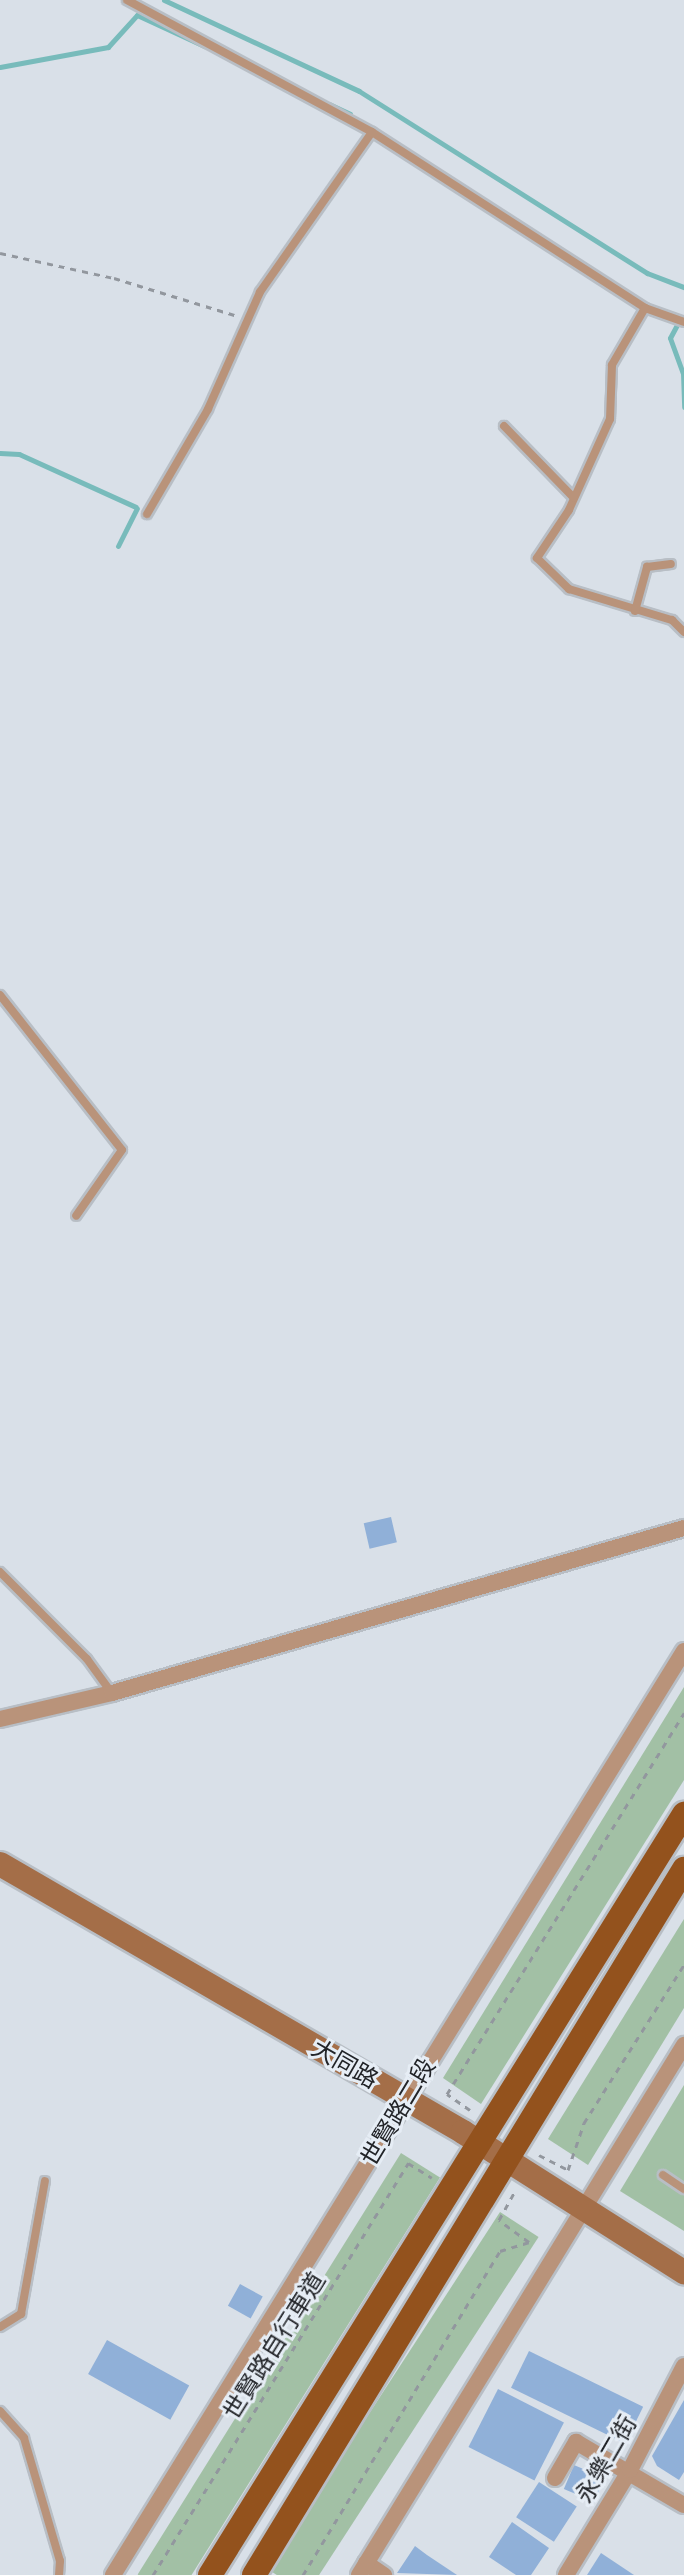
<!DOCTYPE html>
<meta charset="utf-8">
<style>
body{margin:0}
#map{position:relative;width:684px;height:2575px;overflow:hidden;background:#d9e0e8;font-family:"Source Serif 4","Noto Sans TC",serif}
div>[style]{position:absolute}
.green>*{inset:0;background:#a2c0a5;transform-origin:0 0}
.stream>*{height:5px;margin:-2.5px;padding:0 2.5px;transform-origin:2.5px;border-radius:2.5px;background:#78bbbb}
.building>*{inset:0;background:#90b0d8;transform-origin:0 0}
.path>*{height:3px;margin-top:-1.5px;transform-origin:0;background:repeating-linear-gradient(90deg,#92979e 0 6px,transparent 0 12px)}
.roads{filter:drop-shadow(2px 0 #b8bec5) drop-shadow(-2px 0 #b8bec5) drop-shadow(0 2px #b8bec5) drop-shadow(0 -2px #b8bec5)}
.lane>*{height:8px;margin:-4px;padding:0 4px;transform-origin:4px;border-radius:4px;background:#b9937a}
.street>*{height:16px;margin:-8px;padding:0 8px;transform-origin:8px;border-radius:8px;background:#b9937a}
.secondary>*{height:24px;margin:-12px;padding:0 12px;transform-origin:12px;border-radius:12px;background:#a46e48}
.primary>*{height:24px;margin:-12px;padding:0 12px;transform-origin:12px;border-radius:12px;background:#93521d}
span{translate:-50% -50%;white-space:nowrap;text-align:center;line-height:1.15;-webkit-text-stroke:6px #e6edf5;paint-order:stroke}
.street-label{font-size:24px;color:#222428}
</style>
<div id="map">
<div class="green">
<div style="clip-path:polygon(684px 1687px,684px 1780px,481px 2104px,443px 2078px)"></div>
<div style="clip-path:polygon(684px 1919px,684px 2008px,588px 2165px,548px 2139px)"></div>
<div style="clip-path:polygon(684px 2085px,684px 2231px,620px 2191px)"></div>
<div style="left:401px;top:2153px;width:46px;height:497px;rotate:32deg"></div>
<div style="left:500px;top:2212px;width:46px;height:426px;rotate:33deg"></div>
</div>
<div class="stream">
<div style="left:164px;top:0;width:215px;rotate:25deg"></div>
<div style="left:359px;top:91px;width:341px;rotate:32.3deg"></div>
<div style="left:647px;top:273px;width:40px;rotate:21deg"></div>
<div style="left:0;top:67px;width:110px;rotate:-10.5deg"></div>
<div style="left:108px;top:47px;width:43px;rotate:-47.8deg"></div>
<div style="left:137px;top:15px;width:74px;rotate:24.8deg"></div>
<div style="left:329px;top:104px;width:23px;rotate:25deg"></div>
<div style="left:679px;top:321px;width:19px;rotate:118deg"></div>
<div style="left:670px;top:338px;width:37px;rotate:70deg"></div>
<div style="left:683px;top:373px;width:34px;rotate:88deg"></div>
<div style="left:0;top:453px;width:19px;rotate:3deg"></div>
<div style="left:19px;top:454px;width:128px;rotate:24.4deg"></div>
<div style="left:118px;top:546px;width:42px;rotate:-63.4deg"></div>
</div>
<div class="building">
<div style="left:391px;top:1517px;width:26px;height:28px;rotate:77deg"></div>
<div style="left:240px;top:2284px;width:26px;height:25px;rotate:29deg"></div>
<div style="left:107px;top:2340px;width:94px;height:39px;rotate:29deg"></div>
<div style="left:529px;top:2351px;width:127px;height:41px;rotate:26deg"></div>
<div style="left:498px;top:2389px;width:74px;height:65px;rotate:27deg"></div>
<div style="clip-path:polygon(684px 2400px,684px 2472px,679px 2480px,657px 2466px,652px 2456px)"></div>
<div style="left:574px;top:2465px;width:33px;height:26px;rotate:23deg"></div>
<div style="left:539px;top:2482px;width:45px;height:42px;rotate:33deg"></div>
<div style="clip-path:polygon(512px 2522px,549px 2548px,531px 2575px,516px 2575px,489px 2557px)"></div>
<div style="clip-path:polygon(415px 2546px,427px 2555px,457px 2575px,397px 2573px)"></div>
<div style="clip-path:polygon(601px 2553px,634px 2575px,587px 2575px)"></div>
</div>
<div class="path">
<div style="left:0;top:253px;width:117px;rotate:12.4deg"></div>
<div style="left:114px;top:278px;width:126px;rotate:17.1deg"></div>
<div style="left:470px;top:2110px;width:28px;rotate:-145deg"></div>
<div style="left:447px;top:2094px;width:449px;rotate:-58.1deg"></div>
<div style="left:539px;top:2155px;width:33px;rotate:27deg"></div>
<div style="left:568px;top:2170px;width:50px;rotate:-71.2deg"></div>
<div style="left:584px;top:2123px;width:187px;rotate:-57.7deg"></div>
<div style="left:153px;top:2575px;width:485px;rotate:-58.2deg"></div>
<div style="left:408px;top:2163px;width:28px;rotate:32deg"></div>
<div style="left:303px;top:2575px;width:379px;rotate:-58.7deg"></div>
<div style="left:500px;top:2251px;width:30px;rotate:-17deg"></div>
<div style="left:529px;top:2242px;width:37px;rotate:-144deg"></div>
<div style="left:499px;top:2220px;width:33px;rotate:-61deg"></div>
</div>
<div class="roads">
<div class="lane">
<div style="left:127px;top:0;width:278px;rotate:28.3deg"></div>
<div style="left:372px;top:132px;width:325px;rotate:32.8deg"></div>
<div style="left:645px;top:308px;width:41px;rotate:19.7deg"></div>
<div style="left:645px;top:308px;width:66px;rotate:120.1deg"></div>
<div style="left:612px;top:365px;width:54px;rotate:92.1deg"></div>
<div style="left:610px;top:419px;width:100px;rotate:114.3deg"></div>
<div style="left:569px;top:510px;width:58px;rotate:123.7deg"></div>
<div style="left:537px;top:558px;width:45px;rotate:44.1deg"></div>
<div style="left:569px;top:589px;width:108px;rotate:16.8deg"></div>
<div style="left:672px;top:620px;width:17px;rotate:45deg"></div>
<div style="left:504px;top:426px;width:100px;rotate:45.8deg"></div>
<div style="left:147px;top:514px;width:121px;rotate:-59.8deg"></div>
<div style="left:208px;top:409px;width:128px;rotate:-66deg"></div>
<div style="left:260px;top:292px;width:195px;rotate:-55deg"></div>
<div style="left:635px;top:611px;width:46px;rotate:-74.7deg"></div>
<div style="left:647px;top:567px;width:24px;rotate:-7deg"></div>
<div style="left:0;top:995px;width:197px;rotate:51.8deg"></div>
<div style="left:122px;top:1150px;width:80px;rotate:124.9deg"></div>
<div style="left:0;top:1572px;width:123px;rotate:45deg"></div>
<div style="left:87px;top:1659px;width:41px;rotate:54deg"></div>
<div style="left:663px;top:2175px;width:25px;rotate:34deg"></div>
<div style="left:0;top:2327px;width:25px;rotate:-32deg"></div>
<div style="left:21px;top:2314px;width:135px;rotate:-79.8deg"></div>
<div style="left:0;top:2411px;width:36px;rotate:48deg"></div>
<div style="left:24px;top:2438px;width:128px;rotate:73.7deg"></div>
<div style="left:60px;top:2561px;width:14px;rotate:94deg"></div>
</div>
<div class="street">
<div style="left:0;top:1719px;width:115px;rotate:-13.1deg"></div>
<div style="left:112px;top:1693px;width:595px;rotate:-16.09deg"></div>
<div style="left:555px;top:2478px;width:42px;rotate:-59.7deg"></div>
<div style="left:576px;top:2442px;width:125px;rotate:30.3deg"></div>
<div style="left:366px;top:2563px;width:22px;rotate:34deg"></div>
<div style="left:113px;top:2575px;width:1086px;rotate:-58.29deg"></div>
<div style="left:359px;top:2575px;width:622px;rotate:-58.48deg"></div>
<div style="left:566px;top:2575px;width:123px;rotate:-58.6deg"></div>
<div style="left:630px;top:2470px;width:117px;rotate:-62.6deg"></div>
</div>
<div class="secondary">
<div style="left:0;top:1864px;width:535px;rotate:30.06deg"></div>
<div style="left:463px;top:2132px;width:262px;rotate:32.4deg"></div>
</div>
<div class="primary">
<div style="left:210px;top:2575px;width:897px;rotate:-58.08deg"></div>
<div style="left:254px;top:2575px;width:827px;rotate:-58.66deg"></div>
</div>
</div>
<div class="street-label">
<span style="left:345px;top:2064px;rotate:30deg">大同路</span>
<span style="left:398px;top:2112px;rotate:-59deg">世賢路二段</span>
<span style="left:274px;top:2346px;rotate:-58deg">世賢路自行車道</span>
<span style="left:606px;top:2459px;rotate:-60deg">永樂二街</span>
</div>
</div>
